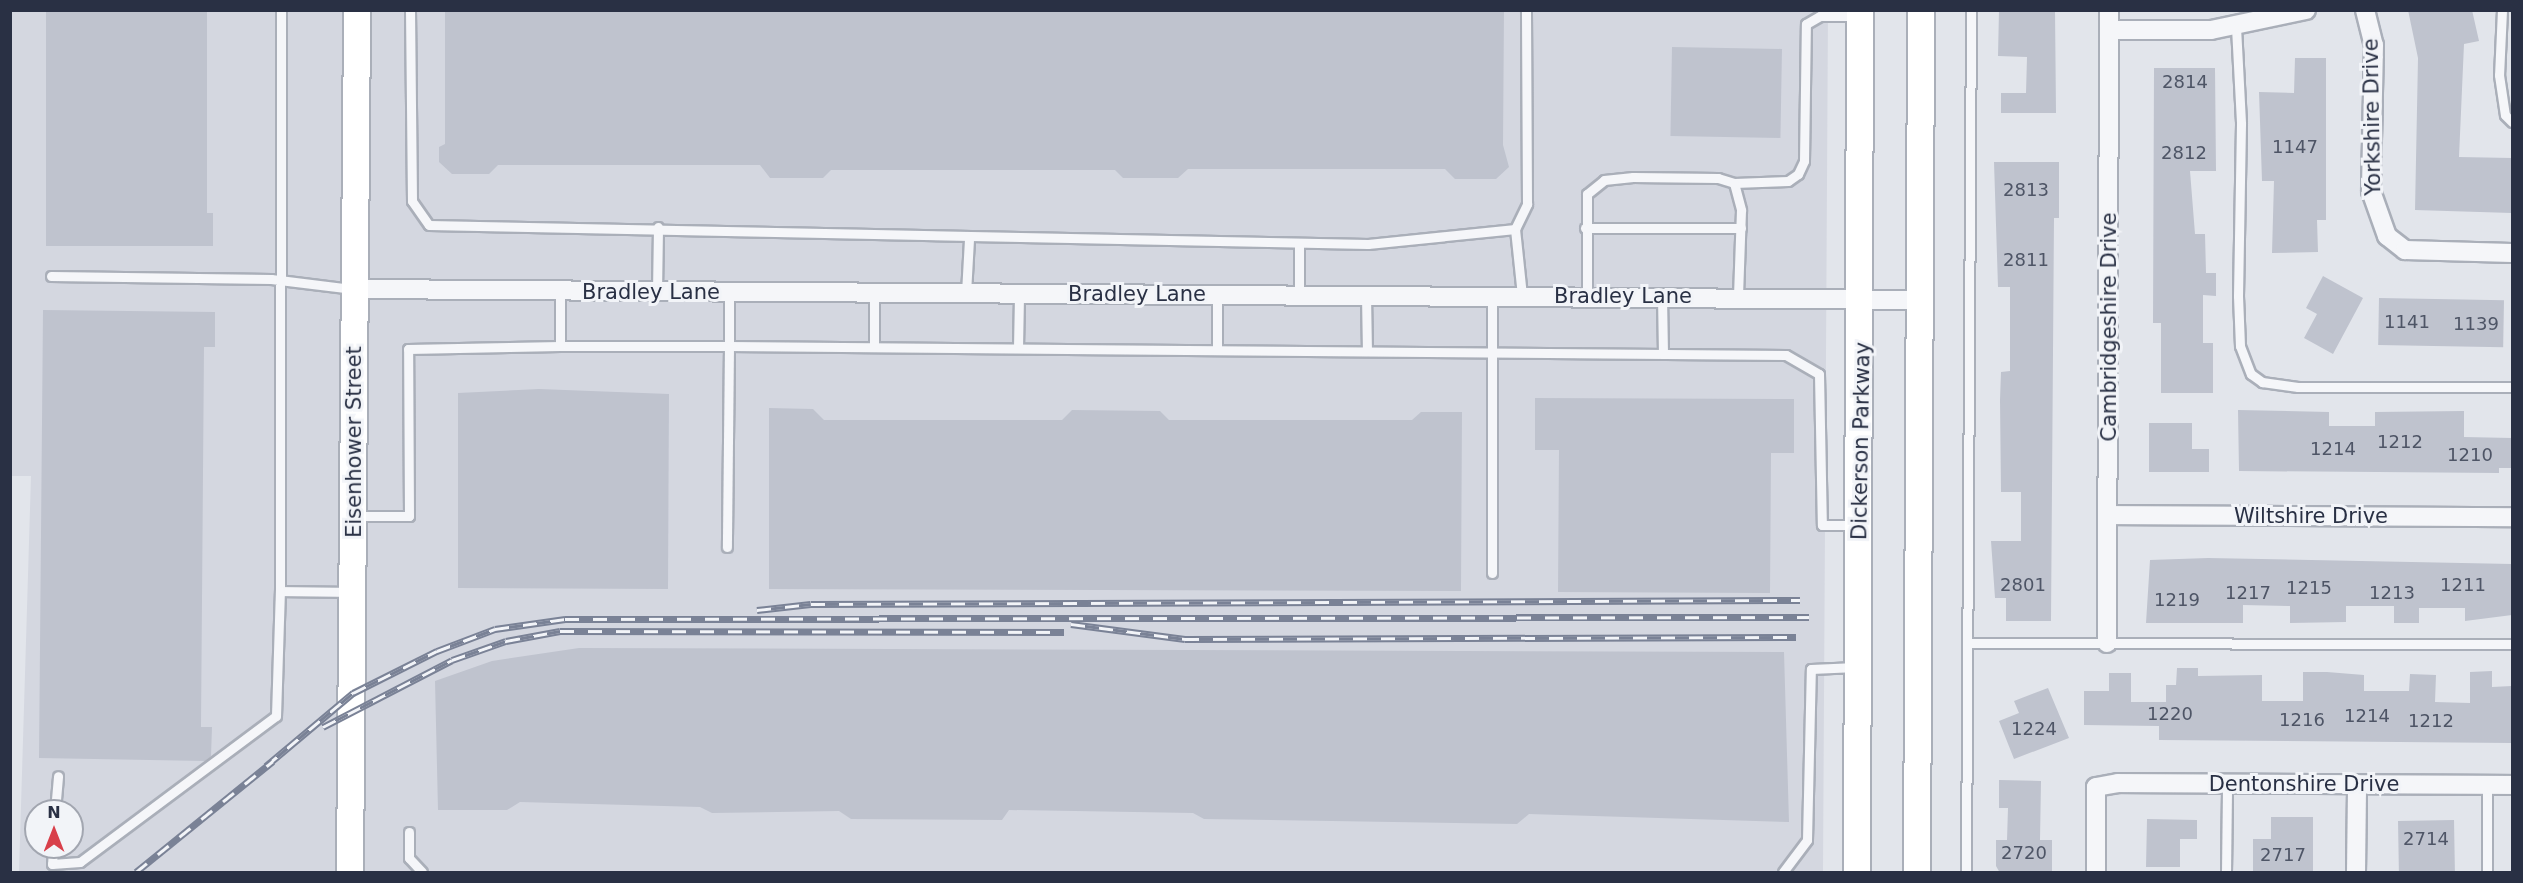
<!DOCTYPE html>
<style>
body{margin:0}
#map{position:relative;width:2523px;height:883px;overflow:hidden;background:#e2e5eb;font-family:"DejaVu Sans",sans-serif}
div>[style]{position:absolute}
.built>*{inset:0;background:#d4d7e0}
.building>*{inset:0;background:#bfc3ce;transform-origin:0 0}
.roads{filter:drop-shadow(2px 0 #aaafb9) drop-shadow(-2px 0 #aaafb9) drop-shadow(0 2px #aaafb9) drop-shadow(0 -2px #aaafb9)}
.lane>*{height:9px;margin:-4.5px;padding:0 4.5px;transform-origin:4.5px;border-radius:4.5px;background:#f5f6f9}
.street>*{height:18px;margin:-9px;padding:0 9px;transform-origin:9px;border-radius:9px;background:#f5f6f9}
.secondary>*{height:26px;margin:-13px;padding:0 13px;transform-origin:13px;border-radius:13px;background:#fff}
.rail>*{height:7px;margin-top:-3.5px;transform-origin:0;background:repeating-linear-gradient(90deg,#f2f4f8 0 14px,#7a8296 0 28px);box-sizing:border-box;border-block:2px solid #7a8296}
span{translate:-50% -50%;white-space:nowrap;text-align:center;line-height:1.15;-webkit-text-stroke:6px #f2f4f8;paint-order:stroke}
.number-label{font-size:18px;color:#4e5566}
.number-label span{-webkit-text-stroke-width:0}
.street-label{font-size:21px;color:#293044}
.frame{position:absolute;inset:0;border:12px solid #293044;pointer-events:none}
.north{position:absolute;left:24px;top:799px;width:60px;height:60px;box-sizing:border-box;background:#f2f4f8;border:2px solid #a2a6b0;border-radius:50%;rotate:0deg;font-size:16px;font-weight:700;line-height:24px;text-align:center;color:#293044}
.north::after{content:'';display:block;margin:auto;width:21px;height:27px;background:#d83f4a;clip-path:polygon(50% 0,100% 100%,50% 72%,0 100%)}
</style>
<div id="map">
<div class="built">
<div style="clip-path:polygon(evenodd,10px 11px,1828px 11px,1823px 872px,19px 872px,31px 476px,10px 476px,10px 11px,36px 811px,72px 811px,72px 847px,36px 847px,36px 811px)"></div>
</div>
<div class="building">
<div style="clip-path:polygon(46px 10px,207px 10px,207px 213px,213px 213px,213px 246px,46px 246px)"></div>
<div style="clip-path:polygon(445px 10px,1504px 10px,1503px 145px,1509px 167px,1496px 179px,1455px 179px,1445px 169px,1188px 169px,1178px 178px,1123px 178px,1115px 170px,831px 170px,823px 178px,770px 178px,760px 165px,498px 165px,489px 174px,452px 174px,439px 162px,439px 147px,445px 144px)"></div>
<div style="clip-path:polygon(1999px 10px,2055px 10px,2056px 113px,2001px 113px,2001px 93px,2026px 93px,2027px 57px,1998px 56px)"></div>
<div style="clip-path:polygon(2408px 10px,2472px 10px,2479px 41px,2464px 44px,2459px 157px,2512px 158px,2512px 213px,2415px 210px,2418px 58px)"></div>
<div style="left:1672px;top:47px;width:110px;height:89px;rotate:1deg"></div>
<div style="clip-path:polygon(2295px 58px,2326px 58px,2326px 220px,2317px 220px,2318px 252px,2272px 253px,2274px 181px,2262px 181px,2259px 92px,2294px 93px)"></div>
<div style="clip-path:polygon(2154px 68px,2215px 68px,2216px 171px,2190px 171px,2195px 234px,2205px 234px,2206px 273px,2216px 273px,2216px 296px,2203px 295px,2203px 343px,2213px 343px,2213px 393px,2161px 393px,2161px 323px,2153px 323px)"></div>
<div style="clip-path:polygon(1994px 162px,2059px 162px,2059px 218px,2054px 218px,2051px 621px,2006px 621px,2006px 598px,1995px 598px,1991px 541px,2021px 541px,2021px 492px,2001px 492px,2000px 400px,2001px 372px,2010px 371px,2010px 287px,1998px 287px)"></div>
<div style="clip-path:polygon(2323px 276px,2363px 298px,2333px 354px,2304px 338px,2317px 314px,2306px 308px)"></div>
<div style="left:2379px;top:298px;width:125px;height:47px;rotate:1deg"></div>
<div style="clip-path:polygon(43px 310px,215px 312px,215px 347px,204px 347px,201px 727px,212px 727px,211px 756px,205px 761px,39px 758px)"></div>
<div style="clip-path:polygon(539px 389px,669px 394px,668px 589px,458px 588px,458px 393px)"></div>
<div style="clip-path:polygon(1535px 398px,1794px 399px,1794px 453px,1771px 453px,1770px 593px,1558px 592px,1559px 450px,1535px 450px)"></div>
<div style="clip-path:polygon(769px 408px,813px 409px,824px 420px,1062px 420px,1072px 410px,1160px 411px,1169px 420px,1412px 420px,1421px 412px,1462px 412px,1461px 591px,769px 589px)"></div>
<div style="clip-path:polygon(2238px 410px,2329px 412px,2329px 426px,2375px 426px,2375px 412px,2464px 411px,2464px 437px,2512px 438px,2512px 468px,2499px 468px,2499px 473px,2239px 471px)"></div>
<div style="clip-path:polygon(2149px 423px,2192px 423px,2192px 449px,2209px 449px,2209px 472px,2149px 472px)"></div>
<div style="clip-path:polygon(2208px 558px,2512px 564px,2512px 615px,2465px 621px,2465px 608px,2419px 608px,2419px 623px,2394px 623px,2394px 606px,2346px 606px,2346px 622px,2290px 623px,2290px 606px,2243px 605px,2243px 623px,2146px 623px,2150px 560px)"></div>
<div style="clip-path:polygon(579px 648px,1784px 652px,1789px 822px,1529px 814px,1517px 824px,1204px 819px,1193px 813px,1009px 810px,1002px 820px,851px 819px,839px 811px,712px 813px,700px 807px,520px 802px,507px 810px,438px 810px,435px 681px,492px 661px)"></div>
<div style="clip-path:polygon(2177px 668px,2198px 668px,2198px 676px,2262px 675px,2262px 701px,2303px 701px,2303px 672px,2327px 672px,2364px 675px,2364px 691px,2409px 691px,2410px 674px,2436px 675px,2435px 702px,2470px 703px,2470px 672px,2492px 671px,2492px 687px,2512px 686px,2512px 743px,2159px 740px,2159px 726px,2084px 725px,2084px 691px,2109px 691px,2109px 673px,2131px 673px,2131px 702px,2166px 702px,2166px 685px,2176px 685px)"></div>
<div style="clip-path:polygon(2048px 688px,2069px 738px,2014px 759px,1999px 721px,2019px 713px,2014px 701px)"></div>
<div style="clip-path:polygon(1999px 780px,2041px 781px,2040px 840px,2052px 840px,2052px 873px,2000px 873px,1996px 866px,1996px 840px,2007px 840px,2008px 808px,1999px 808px)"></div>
<div style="clip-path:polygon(2271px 817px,2313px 817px,2313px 871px,2253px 871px,2253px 839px,2271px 839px)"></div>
<div style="clip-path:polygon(2147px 819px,2197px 820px,2197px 839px,2180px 839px,2180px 867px,2146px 867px)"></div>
<div style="left:2454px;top:820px;width:53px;height:56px;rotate:89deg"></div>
</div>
<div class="roads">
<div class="lane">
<div style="left:281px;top:10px;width:581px;rotate:90.1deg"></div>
<div style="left:280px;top:591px;width:72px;rotate:0.8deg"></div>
<div style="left:410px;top:10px;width:191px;rotate:89.4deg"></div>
<div style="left:412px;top:201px;width:29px;rotate:55deg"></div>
<div style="left:429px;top:225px;width:939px;rotate:1.16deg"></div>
<div style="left:1368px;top:244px;width:148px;rotate:-5.8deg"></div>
<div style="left:1515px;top:229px;width:28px;rotate:-64deg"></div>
<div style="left:1527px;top:204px;width:194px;rotate:-90.3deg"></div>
<div style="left:2502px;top:10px;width:65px;rotate:92.6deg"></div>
<div style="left:2499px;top:75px;width:40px;rotate:81.5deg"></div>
<div style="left:2505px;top:115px;width:10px;rotate:45deg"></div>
<div style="left:2236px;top:27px;width:97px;rotate:87deg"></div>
<div style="left:2241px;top:124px;width:172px;rotate:91deg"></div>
<div style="left:2238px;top:296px;width:50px;rotate:87.7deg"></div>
<div style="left:2240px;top:346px;width:30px;rotate:69deg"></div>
<div style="left:2251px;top:374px;width:14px;rotate:36deg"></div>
<div style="left:2262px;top:382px;width:36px;rotate:8deg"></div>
<div style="left:2298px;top:387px;width:214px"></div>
<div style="left:1734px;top:183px;width:54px;rotate:-2.1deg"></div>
<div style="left:1788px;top:181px;width:12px;rotate:-35deg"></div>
<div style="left:1798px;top:174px;width:14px;rotate:-65deg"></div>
<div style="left:1804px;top:161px;width:137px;rotate:-89.2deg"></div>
<div style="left:1806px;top:24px;width:16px;rotate:-30deg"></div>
<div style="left:1820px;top:16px;width:39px"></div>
<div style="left:1585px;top:228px;width:156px"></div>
<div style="left:1515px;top:229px;width:67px;rotate:84deg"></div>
<div style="left:51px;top:276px;width:220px;rotate:0.8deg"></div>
<div style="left:271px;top:279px;width:83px;rotate:7deg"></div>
<div style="left:657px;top:292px;width:65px;rotate:-89.1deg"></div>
<div style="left:729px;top:292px;width:54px;rotate:90deg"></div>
<div style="left:729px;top:346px;width:1057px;rotate:0.49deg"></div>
<div style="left:1786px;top:355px;width:38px;rotate:30deg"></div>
<div style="left:1819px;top:374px;width:151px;rotate:88.9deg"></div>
<div style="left:1822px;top:525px;width:35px"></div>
<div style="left:874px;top:293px;width:54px;rotate:90deg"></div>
<div style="left:966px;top:293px;width:54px;rotate:-86.8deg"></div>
<div style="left:1299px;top:294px;width:51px;rotate:-90deg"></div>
<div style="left:1366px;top:295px;width:56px;rotate:89deg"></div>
<div style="left:1587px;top:296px;width:102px;rotate:-90deg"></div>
<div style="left:1587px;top:194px;width:22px;rotate:-39deg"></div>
<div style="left:1604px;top:180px;width:29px;rotate:-6deg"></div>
<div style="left:1633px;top:177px;width:85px;rotate:0.7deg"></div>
<div style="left:1718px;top:178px;width:17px;rotate:17deg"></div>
<div style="left:1734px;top:183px;width:28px;rotate:75deg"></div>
<div style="left:1741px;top:210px;width:86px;rotate:92deg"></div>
<div style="left:1662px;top:296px;width:58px;rotate:89deg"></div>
<div style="left:560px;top:346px;width:169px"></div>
<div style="left:729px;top:346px;width:201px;rotate:90.6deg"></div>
<div style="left:1018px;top:348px;width:54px;rotate:-88.9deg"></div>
<div style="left:1217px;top:350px;width:56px;rotate:-90deg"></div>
<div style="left:354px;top:516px;width:55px"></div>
<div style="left:409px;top:516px;width:167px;rotate:-90.3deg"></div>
<div style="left:408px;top:349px;width:152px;rotate:-1.1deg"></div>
<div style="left:560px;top:346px;width:55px;rotate:-90deg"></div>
<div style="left:1492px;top:573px;width:278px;rotate:-90deg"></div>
<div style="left:1968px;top:643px;width:544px;rotate:0.11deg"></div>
<div style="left:55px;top:811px;width:35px;rotate:-85deg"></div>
<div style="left:409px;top:832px;width:26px;rotate:90deg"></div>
<div style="left:409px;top:858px;width:19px;rotate:47deg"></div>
<div style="left:53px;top:847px;width:17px;rotate:93deg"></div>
<div style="left:52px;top:864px;width:28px;rotate:-4deg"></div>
<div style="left:80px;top:862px;width:244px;rotate:-36.7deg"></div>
<div style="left:276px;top:716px;width:125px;rotate:-88.2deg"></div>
<div style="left:1783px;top:872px;width:40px;rotate:-53deg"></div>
<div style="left:1807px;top:840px;width:171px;rotate:-88.7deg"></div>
<div style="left:1811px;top:669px;width:45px;rotate:-2.5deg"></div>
<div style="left:1966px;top:872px;width:862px;rotate:-89.67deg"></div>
<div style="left:2226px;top:872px;width:88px;rotate:-89.3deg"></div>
<div style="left:2487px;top:872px;width:87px;rotate:-90deg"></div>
</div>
<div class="street">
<div style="left:2365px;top:10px;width:36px;rotate:76deg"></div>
<div style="left:2374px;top:45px;width:146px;rotate:91.2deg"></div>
<div style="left:2371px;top:191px;width:48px;rotate:70.4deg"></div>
<div style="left:2387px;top:236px;width:23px;rotate:38deg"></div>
<div style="left:2405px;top:250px;width:107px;rotate:1.6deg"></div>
<div style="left:2109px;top:30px;width:102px"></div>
<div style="left:2211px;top:30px;width:97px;rotate:-11.9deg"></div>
<div style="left:355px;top:289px;width:1563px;rotate:0.4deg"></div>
<div style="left:2109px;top:515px;width:403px;rotate:0.3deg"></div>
<div style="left:2107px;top:643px;width:633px;rotate:-89.82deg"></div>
<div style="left:2096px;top:872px;width:85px;rotate:-90deg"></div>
<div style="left:2096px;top:787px;width:22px;rotate:-10deg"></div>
<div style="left:2118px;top:783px;width:394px;rotate:0.3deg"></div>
<div style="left:2356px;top:872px;width:88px;rotate:-89.3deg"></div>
</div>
<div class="secondary">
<div style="left:350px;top:872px;width:862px;rotate:-89.53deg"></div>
<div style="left:1857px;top:872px;width:862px;rotate:-89.8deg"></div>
<div style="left:1917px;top:872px;width:862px;rotate:-89.73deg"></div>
</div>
</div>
<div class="rail">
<div style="left:757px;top:610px;width:54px;rotate:-6.3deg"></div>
<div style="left:811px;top:604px;width:989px;rotate:-0.23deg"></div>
<div style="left:1071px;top:624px;width:115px;rotate:7.5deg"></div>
<div style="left:1185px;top:639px;width:611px;rotate:-0.19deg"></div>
<div style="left:323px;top:727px;width:145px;rotate:-27.4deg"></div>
<div style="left:452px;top:660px;width:57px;rotate:-19.4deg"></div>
<div style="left:506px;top:641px;width:55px;rotate:-10.5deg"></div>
<div style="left:560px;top:631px;width:504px;rotate:0.11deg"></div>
<div style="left:266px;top:766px;width:114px;rotate:-40deg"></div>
<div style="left:353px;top:693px;width:94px;rotate:-26.6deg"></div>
<div style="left:437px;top:651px;width:62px;rotate:-20.8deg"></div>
<div style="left:495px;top:629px;width:71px;rotate:-8.1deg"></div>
<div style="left:565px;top:619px;width:1244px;rotate:-0.09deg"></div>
<div style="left:136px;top:872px;width:176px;rotate:-39deg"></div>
</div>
<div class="number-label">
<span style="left:2185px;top:82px">2814</span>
<span style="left:2295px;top:147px">1147</span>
<span style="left:2184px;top:153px">2812</span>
<span style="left:2026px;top:190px">2813</span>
<span style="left:2026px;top:260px">2811</span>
<span style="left:2407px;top:322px">1141</span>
<span style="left:2476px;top:324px">1139</span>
<span style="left:2400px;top:442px">1212</span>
<span style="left:2333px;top:449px">1214</span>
<span style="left:2470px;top:455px">1210</span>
<span style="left:2023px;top:585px">2801</span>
<span style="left:2463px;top:585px">1211</span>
<span style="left:2309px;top:588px">1215</span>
<span style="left:2248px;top:593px">1217</span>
<span style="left:2392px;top:593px">1213</span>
<span style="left:2177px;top:600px">1219</span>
<span style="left:2170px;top:714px">1220</span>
<span style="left:2367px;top:716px">1214</span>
<span style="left:2302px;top:720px">1216</span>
<span style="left:2431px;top:721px">1212</span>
<span style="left:2034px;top:729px">1224</span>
<span style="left:2426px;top:839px">2714</span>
<span style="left:2024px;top:853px">2720</span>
<span style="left:2283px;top:855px">2717</span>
</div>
<div class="street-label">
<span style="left:2372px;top:117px;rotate:-91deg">Yorkshire Drive</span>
<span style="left:651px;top:292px">Bradley Lane</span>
<span style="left:1137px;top:294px">Bradley Lane</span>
<span style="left:1623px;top:296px">Bradley Lane</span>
<span style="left:2109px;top:327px;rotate:-90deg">Cambridgeshire Drive</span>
<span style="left:1861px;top:441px;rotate:-89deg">Dickerson Parkway</span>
<span style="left:354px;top:442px;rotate:-90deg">Eisenhower Street</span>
<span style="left:2311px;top:516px">Wiltshire Drive</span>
<span style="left:2304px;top:784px">Dentonshire Drive</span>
</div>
<div class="frame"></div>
<div class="north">N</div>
</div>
